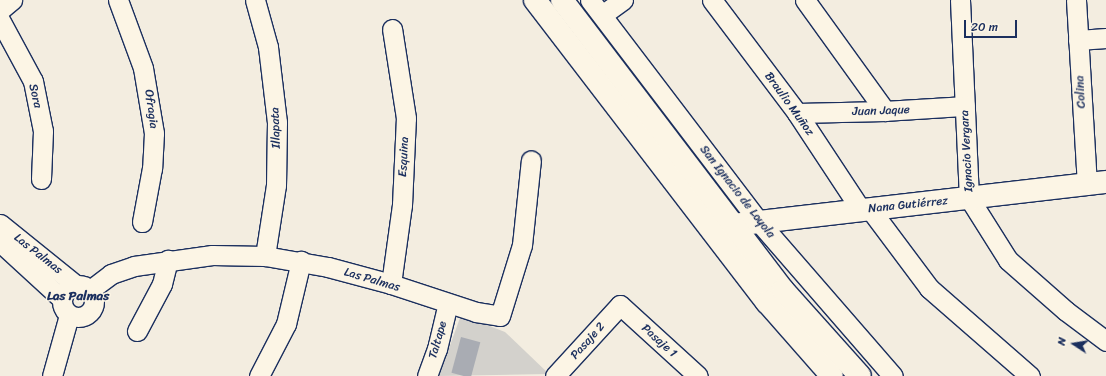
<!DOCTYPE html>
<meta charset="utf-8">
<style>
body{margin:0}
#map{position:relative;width:1106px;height:376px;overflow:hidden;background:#f3ede0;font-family:Sriracha,sans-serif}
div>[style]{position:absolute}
.green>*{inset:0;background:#d3d1cc}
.water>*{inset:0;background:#a9acb3;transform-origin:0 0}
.roads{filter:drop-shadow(1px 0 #1b2f5e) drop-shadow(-1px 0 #1b2f5e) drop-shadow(0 1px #1b2f5e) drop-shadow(0 -1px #1b2f5e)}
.street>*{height:19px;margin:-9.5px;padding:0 9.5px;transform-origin:9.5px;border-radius:9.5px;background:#fcf5e5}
.street>.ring{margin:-9.5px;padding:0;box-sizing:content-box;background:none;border:19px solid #fcf5e5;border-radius:50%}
.secondary>*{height:22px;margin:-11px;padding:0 11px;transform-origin:11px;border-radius:11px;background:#fcf5e5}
.primary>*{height:22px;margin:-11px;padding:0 11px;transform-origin:11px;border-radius:11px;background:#fcf5e5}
span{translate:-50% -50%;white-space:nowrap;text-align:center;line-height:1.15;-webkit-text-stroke:3px #fcf5e5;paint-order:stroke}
.street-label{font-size:12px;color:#1b2f5e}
.neighbourhood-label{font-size:13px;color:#1b2f5e;font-weight:700}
.north{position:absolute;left:1054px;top:324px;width:40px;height:40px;-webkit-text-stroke:3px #fcf5e5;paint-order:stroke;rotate:282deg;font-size:11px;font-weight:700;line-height:16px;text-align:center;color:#1b2f5e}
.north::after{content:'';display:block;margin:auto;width:14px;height:18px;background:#1b2f5e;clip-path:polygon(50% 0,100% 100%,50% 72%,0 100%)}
.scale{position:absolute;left:964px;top:20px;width:53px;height:18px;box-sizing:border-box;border:2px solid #1b2f5e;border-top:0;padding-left:5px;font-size:12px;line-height:14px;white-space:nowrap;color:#1b2f5e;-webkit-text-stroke:3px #fcf5e5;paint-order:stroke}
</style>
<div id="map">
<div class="green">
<div style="clip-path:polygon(461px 315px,505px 332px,549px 374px,439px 376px)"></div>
</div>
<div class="water">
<div style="left:461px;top:337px;width:20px;height:37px;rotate:15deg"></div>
</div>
<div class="roads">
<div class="street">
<div style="left:118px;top:0;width:72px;rotate:69.8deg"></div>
<div style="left:143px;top:68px;width:66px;rotate:80.4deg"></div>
<div style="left:154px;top:133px;width:35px;rotate:93deg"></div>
<div style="left:152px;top:168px;width:55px;rotate:100.5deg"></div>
<div style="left:255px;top:0;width:49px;rotate:74.5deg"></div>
<div style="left:268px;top:47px;width:76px;rotate:83.2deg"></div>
<div style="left:277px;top:122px;width:63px;rotate:90.9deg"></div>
<div style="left:276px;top:185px;width:72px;rotate:98.8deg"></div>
<div style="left:590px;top:0;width:279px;rotate:52.7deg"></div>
<div style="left:759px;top:222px;width:204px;rotate:49deg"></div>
<div style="left:712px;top:0;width:141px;rotate:53deg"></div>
<div style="left:797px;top:113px;width:116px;rotate:56.6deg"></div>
<div style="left:805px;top:0;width:137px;rotate:54.2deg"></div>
<div style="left:960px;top:0;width:198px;rotate:87.4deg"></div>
<div style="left:969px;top:198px;width:73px;rotate:57.8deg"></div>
<div style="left:1008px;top:260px;width:77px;rotate:41.3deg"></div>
<div style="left:1066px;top:311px;width:50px;rotate:36.9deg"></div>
<div style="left:1076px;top:0;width:185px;rotate:86.6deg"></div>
<div style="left:0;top:10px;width:16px;rotate:-40deg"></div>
<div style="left:602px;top:15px;width:26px;rotate:-36deg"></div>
<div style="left:0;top:20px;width:69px;rotate:61.6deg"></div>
<div style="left:33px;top:81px;width:51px;rotate:78.7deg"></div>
<div style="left:43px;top:131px;width:48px;rotate:92.4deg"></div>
<div style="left:1078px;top:40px;width:28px;rotate:-4deg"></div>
<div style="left:797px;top:113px;width:88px;rotate:-1.3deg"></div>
<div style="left:885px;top:111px;width:80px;rotate:-3.6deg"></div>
<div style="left:870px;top:209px;width:99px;rotate:53.2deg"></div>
<div style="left:929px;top:288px;width:134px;rotate:41.1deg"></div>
<div style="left:0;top:224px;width:97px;rotate:38.8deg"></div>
<div style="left:0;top:242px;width:84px;rotate:42.6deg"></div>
<div style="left:391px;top:284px;width:80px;rotate:-82.1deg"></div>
<div style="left:402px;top:205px;width:87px;rotate:-87.4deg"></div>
<div style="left:406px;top:118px;width:90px;rotate:-98.9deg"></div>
<div class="ring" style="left:62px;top:285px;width:13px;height:13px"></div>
<div style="left:90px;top:290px;width:26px;rotate:-37deg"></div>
<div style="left:111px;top:274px;width:24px;rotate:-19deg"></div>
<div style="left:134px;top:266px;width:79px;rotate:-8deg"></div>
<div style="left:212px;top:255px;width:53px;rotate:1.1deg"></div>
<div style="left:265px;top:256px;width:64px;rotate:9.9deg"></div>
<div style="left:328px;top:267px;width:65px;rotate:15.1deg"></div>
<div style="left:391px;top:284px;width:89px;rotate:18.2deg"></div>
<div style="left:476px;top:312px;width:24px;rotate:9deg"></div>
<div style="left:500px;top:316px;width:74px;rotate:-72.8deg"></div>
<div style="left:522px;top:245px;width:85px;rotate:-84deg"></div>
<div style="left:137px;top:331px;width:53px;rotate:-62deg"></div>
<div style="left:162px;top:284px;width:25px;rotate:-76deg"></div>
<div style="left:52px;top:376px;width:63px;rotate:-74.4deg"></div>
<div style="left:259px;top:376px;width:59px;rotate:-62.6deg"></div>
<div style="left:286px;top:324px;width:65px;rotate:-76.6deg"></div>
<div style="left:427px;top:376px;width:29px;rotate:-70deg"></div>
<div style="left:437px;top:349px;width:47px;rotate:-76.6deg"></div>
<div style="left:555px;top:376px;width:96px;rotate:-47.5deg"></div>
<div style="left:620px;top:305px;width:105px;rotate:42.3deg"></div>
</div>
<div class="secondary">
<div style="left:716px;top:227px;width:393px;rotate:-6.6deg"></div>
</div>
<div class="primary">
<div style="left:535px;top:0;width:381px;rotate:52.5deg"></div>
<div style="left:767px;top:302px;width:98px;rotate:48.7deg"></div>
<div style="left:562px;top:0;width:365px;rotate:52.7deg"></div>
<div style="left:783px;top:290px;width:115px;rotate:48.2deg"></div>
</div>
</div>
<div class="street-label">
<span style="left:1081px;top:92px;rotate:-93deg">Colina</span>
<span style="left:35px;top:96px;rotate:77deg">Sora</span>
<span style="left:789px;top:104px;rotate:54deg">Braulio Muñoz</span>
<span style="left:151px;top:109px;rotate:82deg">Ofragia</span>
<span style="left:881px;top:111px;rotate:-2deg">Juan Jaque</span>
<span style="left:276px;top:128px;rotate:-92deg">Illapata</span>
<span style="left:967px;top:151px;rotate:-93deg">Ignacio Vergara</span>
<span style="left:404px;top:157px;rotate:-87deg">Esquina</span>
<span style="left:737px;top:192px;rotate:52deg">San Ignacio de Loyola</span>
<span style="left:908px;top:205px;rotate:-6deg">Nana Gutiérrez</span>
<span style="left:38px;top:254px;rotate:38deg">Las Palmas</span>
<span style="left:372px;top:280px;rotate:16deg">Las Palmas</span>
<span style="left:438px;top:340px;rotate:-74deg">Taltape</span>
<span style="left:588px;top:341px;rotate:-48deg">Pasaje 2</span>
<span style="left:659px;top:341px;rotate:42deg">Pasaje 1</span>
</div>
<div class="neighbourhood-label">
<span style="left:78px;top:296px">Las Palmas</span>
</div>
<div class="north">N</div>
<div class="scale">20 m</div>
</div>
